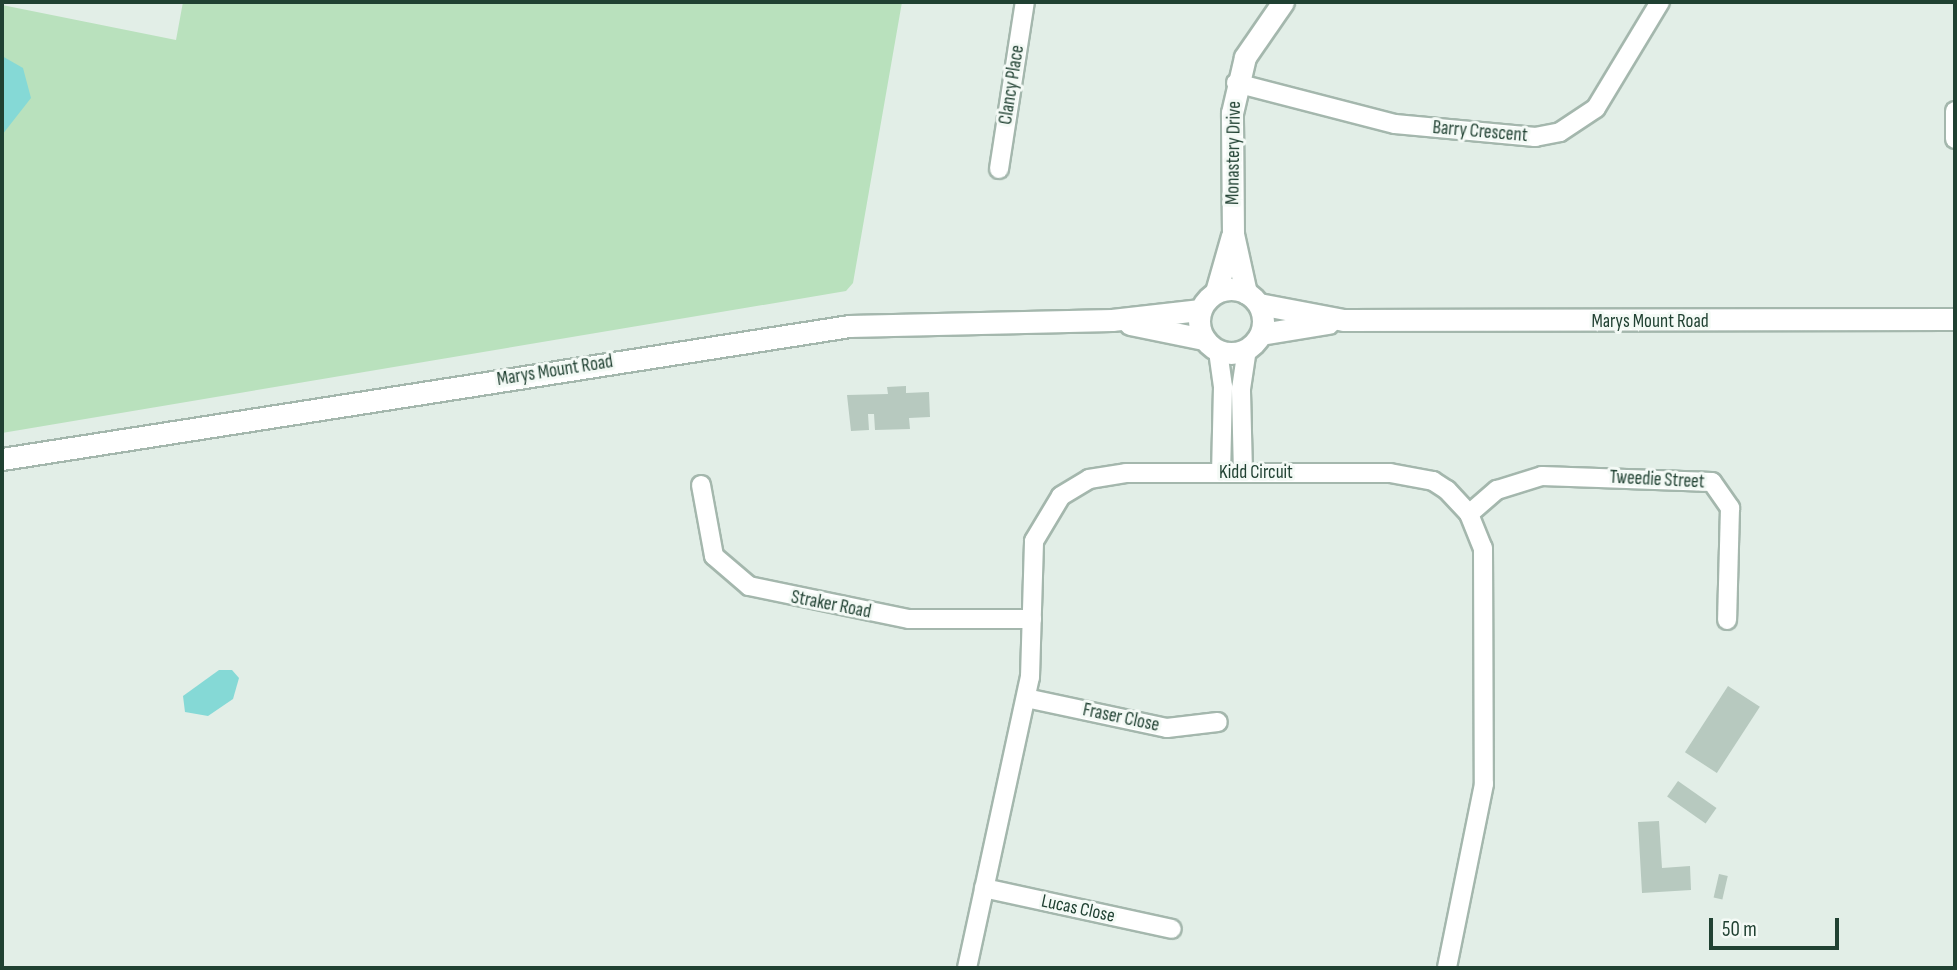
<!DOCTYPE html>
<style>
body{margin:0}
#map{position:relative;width:1957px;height:970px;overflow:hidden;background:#e2eee7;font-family:"Sofia Sans Condensed",sans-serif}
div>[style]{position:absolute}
.green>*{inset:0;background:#b9e1bd}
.water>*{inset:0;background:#85d9d6}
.building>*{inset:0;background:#b7c9bf;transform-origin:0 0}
.roads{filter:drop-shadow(2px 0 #a4b7ad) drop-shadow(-2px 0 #a4b7ad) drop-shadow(0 2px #a4b7ad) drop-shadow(0 -2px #a4b7ad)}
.minor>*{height:18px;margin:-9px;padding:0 9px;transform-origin:9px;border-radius:9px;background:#fff}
.tertiary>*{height:21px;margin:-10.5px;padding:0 10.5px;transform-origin:10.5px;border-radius:10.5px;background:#fff}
.tertiary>.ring{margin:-10.5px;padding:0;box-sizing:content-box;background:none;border:21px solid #fff;border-radius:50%}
span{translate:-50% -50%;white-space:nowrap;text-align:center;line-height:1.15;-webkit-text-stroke:6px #f4faf6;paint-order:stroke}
.street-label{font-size:19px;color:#204132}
.frame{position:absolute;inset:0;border:4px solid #204132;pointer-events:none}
.scale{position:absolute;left:1709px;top:918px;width:130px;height:32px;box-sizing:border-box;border:4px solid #204132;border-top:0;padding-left:9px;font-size:21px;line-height:24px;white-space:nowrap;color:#204132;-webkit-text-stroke:5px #f4faf6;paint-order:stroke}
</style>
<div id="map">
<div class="green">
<div style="clip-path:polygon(183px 2px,902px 2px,853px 283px,846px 291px,2px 433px,2px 5px,176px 40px)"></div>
</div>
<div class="water">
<div style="clip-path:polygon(2px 56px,23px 68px,31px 98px,2px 135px)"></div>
<div style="clip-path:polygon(219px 670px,232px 670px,239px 678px,233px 699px,208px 716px,185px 712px,183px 696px)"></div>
</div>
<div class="building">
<div style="clip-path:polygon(906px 386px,906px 393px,929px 392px,930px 417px,909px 418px,910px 429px,875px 430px,874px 414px,868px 414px,869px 430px,851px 431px,847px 395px,888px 394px,887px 387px)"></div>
<div style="left:1728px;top:686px;width:38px;height:79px;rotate:33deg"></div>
<div style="left:1678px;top:781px;width:47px;height:19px;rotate:35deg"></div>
<div style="clip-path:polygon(1659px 821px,1662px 868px,1690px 866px,1691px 890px,1642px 893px,1638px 822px)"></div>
<div style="left:1719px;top:874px;width:9px;height:24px;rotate:13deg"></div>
</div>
<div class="roads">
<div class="minor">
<div style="left:1236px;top:83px;width:164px;rotate:14.5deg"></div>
<div style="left:1395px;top:124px;width:141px;rotate:5.3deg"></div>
<div style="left:1535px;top:137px;width:25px;rotate:-11deg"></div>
<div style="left:1560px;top:132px;width:43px;rotate:-33.7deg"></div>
<div style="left:1596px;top:108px;width:124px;rotate:-58.9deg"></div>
<div style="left:1955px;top:111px;width:28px;rotate:90deg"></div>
<div style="left:999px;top:169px;width:169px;rotate:-81.2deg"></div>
<div style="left:1218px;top:351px;width:36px;rotate:82deg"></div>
<div style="left:1223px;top:387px;width:86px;rotate:91.3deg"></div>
<div style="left:1243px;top:473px;width:84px;rotate:-91.4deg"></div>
<div style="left:1241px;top:389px;width:40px;rotate:-81.5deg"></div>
<div style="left:701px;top:485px;width:72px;rotate:79.6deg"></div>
<div style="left:714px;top:556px;width:46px;rotate:40.6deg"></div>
<div style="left:749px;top:586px;width:163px;rotate:11.7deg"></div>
<div style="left:909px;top:619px;width:123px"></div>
<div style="left:1469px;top:514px;width:37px;rotate:-41deg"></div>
<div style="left:1497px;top:490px;width:47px;rotate:-17.3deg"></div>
<div style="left:1542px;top:476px;width:170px;rotate:2deg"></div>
<div style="left:1712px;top:482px;width:32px;rotate:55deg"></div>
<div style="left:1730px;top:508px;width:112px;rotate:91.5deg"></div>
<div style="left:1026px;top:698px;width:144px;rotate:12deg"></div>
<div style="left:1167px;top:728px;width:51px;rotate:-6.7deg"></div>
<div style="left:984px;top:888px;width:192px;rotate:12.3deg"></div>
<div style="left:967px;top:968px;width:298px;rotate:-77.8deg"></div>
<div style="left:1030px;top:677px;width:136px;rotate:-88.3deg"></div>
<div style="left:1034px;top:541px;width:52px;rotate:-59deg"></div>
<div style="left:1061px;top:496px;width:33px;rotate:-31deg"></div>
<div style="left:1089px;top:479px;width:37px;rotate:-9deg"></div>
<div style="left:1126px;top:473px;width:264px"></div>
<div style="left:1390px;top:473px;width:44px;rotate:10.5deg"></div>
<div style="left:1433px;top:481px;width:17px;rotate:33deg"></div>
<div style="left:1447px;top:490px;width:33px;rotate:47deg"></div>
<div style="left:1469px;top:514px;width:37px;rotate:68deg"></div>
<div style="left:1483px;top:548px;width:236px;rotate:89.8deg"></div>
<div style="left:1484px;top:784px;width:188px;rotate:101.4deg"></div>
</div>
<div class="tertiary">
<div class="ring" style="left:1199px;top:289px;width:43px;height:43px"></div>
<div style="left:1216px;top:292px;width:58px;rotate:-74.1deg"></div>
<div style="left:1246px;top:293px;width:60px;rotate:-102.4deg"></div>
<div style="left:1233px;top:234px;width:121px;rotate:-90.5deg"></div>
<div style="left:1232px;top:113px;width:57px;rotate:-76.9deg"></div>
<div style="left:1245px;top:57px;width:67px;rotate:-55.4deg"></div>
<div style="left:1259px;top:304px;width:86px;rotate:10.7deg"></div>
<div style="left:1344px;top:320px;width:611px;rotate:-0.09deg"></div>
<div style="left:1130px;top:324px;width:75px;rotate:11.6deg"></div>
<div style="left:1261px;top:334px;width:68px;rotate:-9.3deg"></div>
<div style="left:2px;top:459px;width:857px;rotate:-8.92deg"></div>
<div style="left:849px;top:326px;width:263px;rotate:-1.3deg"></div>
<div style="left:1112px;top:320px;width:89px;rotate:-6.5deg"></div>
</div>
</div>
<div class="street-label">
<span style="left:1012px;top:85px;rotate:-81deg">Clancy Place</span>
<span style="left:1480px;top:132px;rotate:5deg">Barry Crescent</span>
<span style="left:1234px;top:153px;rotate:-89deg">Monastery Drive</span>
<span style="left:1650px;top:322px">Marys Mount Road</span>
<span style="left:555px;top:371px;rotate:-9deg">Marys Mount Road</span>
<span style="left:1256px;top:473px">Kidd Circuit</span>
<span style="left:1657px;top:480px;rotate:3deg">Tweedie Street</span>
<span style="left:831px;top:605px;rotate:11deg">Straker Road</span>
<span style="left:1121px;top:718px;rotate:12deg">Fraser Close</span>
<span style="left:1078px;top:909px;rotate:12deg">Lucas Close</span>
</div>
<div class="frame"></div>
<div class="scale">50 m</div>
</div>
